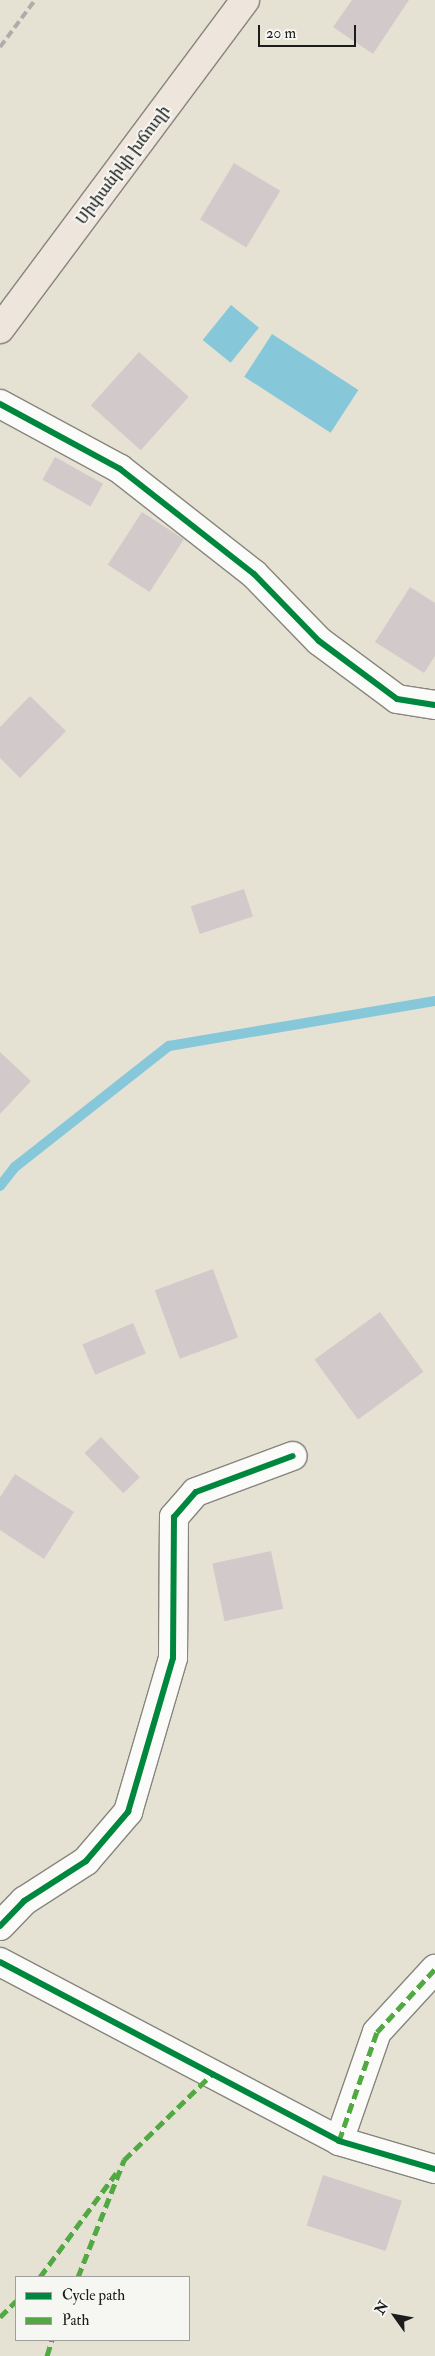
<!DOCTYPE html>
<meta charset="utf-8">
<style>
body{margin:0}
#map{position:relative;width:435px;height:2356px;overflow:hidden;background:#e5e2d4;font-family:"IM FELL Double Pica","Noto Serif Armenian",serif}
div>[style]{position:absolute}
.water>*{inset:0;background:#87c7da;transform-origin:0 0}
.stream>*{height:10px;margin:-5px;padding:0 5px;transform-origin:5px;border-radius:5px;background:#87c7da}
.building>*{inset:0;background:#d2c9cb;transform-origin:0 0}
.roads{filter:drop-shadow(1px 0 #87857e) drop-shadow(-1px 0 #87857e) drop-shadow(0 1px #87857e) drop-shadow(0 -1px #87857e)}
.minor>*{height:28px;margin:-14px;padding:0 14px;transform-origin:14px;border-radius:14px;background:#fbfbf9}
.major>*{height:28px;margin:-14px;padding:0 14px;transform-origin:14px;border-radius:14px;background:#eee5dd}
.rail>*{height:4px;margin-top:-2px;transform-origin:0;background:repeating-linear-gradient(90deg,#aeadab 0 8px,transparent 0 12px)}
.quiet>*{height:5px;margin-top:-2.5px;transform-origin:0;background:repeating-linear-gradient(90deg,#52a943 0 10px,transparent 0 15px)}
.cycleway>*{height:6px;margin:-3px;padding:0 3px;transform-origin:3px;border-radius:3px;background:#00873e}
span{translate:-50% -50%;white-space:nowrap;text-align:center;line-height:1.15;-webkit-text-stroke:4px #f6f6f2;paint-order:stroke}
.street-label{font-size:16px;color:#1c1c1c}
.legend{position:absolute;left:15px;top:2276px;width:175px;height:65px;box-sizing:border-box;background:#f6f6f2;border:1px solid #9f9f9c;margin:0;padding:6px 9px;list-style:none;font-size:15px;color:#1c1c1c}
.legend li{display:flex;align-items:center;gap:10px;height:25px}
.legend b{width:25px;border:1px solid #9f9f9c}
.north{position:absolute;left:370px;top:2291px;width:50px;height:50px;-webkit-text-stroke:4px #f6f6f2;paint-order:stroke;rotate:302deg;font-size:14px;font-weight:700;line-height:20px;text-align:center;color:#1c1c1c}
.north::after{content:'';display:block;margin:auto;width:18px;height:22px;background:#1c1c1c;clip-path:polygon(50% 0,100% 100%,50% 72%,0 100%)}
.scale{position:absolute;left:258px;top:25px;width:98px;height:22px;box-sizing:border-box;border:2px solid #1c1c1c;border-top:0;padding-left:6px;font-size:15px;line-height:18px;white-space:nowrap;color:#1c1c1c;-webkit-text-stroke:4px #f6f6f2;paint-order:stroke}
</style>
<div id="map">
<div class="water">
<div style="left:231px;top:305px;width:36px;height:45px;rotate:39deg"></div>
<div style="left:272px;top:334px;width:103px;height:51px;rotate:33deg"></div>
</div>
<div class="stream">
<div style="left:0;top:1186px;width:24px;rotate:-52deg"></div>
<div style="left:15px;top:1167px;width:196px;rotate:-38.2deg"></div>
<div style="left:169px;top:1046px;width:270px;rotate:-9.6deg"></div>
</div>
<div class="building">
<div style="clip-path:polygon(352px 0,409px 0,373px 54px,333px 27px)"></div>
<div style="left:234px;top:163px;width:54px;height:66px;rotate:31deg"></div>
<div style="left:139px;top:352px;width:67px;height:72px;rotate:42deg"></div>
<div style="left:55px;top:457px;width:55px;height:26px;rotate:29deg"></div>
<div style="left:142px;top:512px;width:50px;height:63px;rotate:33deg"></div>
<div style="clip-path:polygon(410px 587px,435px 603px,435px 656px,424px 673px,375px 642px)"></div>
<div style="clip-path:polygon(30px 696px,66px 731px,20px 778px,0 758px,0 727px)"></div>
<div style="left:244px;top:889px;width:29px;height:56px;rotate:72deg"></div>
<div style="clip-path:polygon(0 1052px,31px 1081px,0 1114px)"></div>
<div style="left:213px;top:1269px;width:73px;height:62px;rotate:70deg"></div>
<div style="left:380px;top:1312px;width:74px;height:81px;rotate:54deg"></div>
<div style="left:133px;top:1323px;width:33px;height:55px;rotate:67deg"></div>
<div style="left:101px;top:1437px;width:56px;height:23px;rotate:46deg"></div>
<div style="clip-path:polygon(15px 1474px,74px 1512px,44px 1559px,0 1530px,0 1497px)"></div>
<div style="left:271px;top:1551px;width:59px;height:60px;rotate:78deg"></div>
<div style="left:323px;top:2175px;width:83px;height:53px;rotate:18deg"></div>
</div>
<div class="roads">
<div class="minor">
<div style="left:0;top:404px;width:136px;rotate:28.4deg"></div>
<div style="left:120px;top:469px;width:170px;rotate:38.1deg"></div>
<div style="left:254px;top:574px;width:93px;rotate:45.9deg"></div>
<div style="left:319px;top:641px;width:97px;rotate:36.6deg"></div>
<div style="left:397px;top:699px;width:38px;rotate:9deg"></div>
<div style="left:0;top:1926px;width:35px;rotate:-46deg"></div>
<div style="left:24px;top:1901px;width:74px;rotate:-32.8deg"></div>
<div style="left:86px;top:1861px;width:65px;rotate:-49.4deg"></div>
<div style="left:128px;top:1812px;width:160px;rotate:-73.7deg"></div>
<div style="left:173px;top:1658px;width:141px;rotate:-89.6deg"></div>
<div style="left:174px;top:1517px;width:33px;rotate:-49deg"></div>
<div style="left:196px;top:1492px;width:103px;rotate:-20.4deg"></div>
<div style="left:0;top:1962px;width:383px;rotate:27.8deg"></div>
<div style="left:339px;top:2141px;width:100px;rotate:16.3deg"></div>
<div style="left:339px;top:2141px;width:115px;rotate:-70.8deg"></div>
<div style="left:377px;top:2032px;width:86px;rotate:-47.4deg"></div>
</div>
<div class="major">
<div style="left:0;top:329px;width:410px;rotate:-53.3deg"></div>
</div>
</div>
<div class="rail">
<div style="left:0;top:47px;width:59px;rotate:-53.3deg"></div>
</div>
<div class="quiet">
<div style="left:339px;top:2141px;width:115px;rotate:-70.8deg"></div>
<div style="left:377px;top:2032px;width:86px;rotate:-47.4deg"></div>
<div style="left:40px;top:2277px;width:129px;rotate:-53.8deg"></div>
<div style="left:78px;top:2277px;width:126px;rotate:-68.5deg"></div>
<div style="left:124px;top:2160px;width:122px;rotate:-44.3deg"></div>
<div style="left:0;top:2317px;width:23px;rotate:-45deg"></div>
<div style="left:47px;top:2356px;width:17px;rotate:-73deg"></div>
</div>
<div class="cycleway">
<div style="left:0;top:404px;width:136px;rotate:28.4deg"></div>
<div style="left:120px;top:469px;width:170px;rotate:38.1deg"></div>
<div style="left:254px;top:574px;width:93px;rotate:45.9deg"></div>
<div style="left:319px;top:641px;width:97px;rotate:36.6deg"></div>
<div style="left:397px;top:699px;width:38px;rotate:9deg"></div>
<div style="left:0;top:1926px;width:35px;rotate:-46deg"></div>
<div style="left:24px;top:1901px;width:74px;rotate:-32.8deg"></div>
<div style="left:86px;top:1861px;width:65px;rotate:-49.4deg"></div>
<div style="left:128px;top:1812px;width:160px;rotate:-73.7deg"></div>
<div style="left:173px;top:1658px;width:141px;rotate:-89.6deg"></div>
<div style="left:174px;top:1517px;width:33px;rotate:-49deg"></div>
<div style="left:196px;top:1492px;width:103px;rotate:-20.4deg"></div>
<div style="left:0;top:1962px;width:383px;rotate:27.8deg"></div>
<div style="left:339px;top:2141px;width:100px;rotate:16.3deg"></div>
</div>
<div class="street-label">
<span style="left:123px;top:165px;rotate:-53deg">Սիփանիկի խճուղի</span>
</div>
<ul class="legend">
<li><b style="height:6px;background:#00873e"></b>Cycle path</li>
<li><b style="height:6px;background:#52a943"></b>Path</li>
</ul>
<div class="north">N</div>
<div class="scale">20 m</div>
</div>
